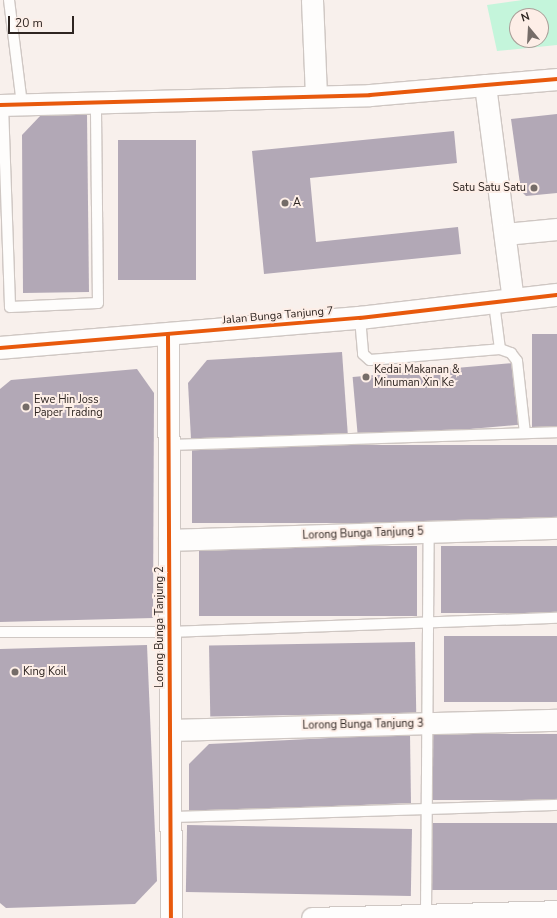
<!DOCTYPE html>
<style>
body{margin:0}
#map{position:relative;width:557px;height:918px;overflow:hidden;background:#f8f0ec;font-family:"Nunito Sans",sans-serif}
div>[style]{position:absolute}
.green>*{inset:0;background:#c4f5db}
.building>*{inset:0;background:#b2a8b6;transform-origin:0 0}
.roads{filter:drop-shadow(1px 0 #cfc7c3) drop-shadow(-1px 0 #cfc7c3) drop-shadow(0 1px #cfc7c3) drop-shadow(0 -1px #cfc7c3)}
.service>*{height:10px;margin:-5px;padding:0 5px;transform-origin:5px;border-radius:5px;background:#fefdfc}
.minor>*{height:21px;margin:-10.5px;padding:0 10.5px;transform-origin:10.5px;border-radius:10.5px;background:#fefdfc}
.tertiary>*{height:22px;margin:-11px;padding:0 11px;transform-origin:11px;border-radius:11px;background:#fefdfc}
.cycleway>*{height:4px;margin:-2px;padding:0 2px;transform-origin:2px;border-radius:2px;background:#e8590c}
.dots>*{width:11px;height:11px;translate:-50% -50%;box-sizing:border-box;border:2px solid #fdeee7;border-radius:50%}
span{translate:-50% -50%;white-space:nowrap;text-align:center;line-height:1.15;-webkit-text-stroke:4px #fdeee7;paint-order:stroke}
.poi-label{font-size:11px;color:#2e2521}
.right{translate:-100% -50%;text-align:right}
.left{translate:0 -50%;text-align:left}
.street-label{font-size:11px;color:#2e2521}
.north{position:absolute;left:509px;top:8px;width:40px;height:40px;box-sizing:border-box;background:#fdeee7;border:1px solid #aa9e98;border-radius:50%;rotate:342deg;font-size:11px;font-weight:700;line-height:16px;text-align:center;color:#2e2521}
.north::after{content:'';display:block;margin:auto;width:14px;height:18px;background:#756c68;clip-path:polygon(50% 0,100% 100%,50% 72%,0 100%)}
.scale{position:absolute;left:8px;top:16px;width:66px;height:18px;box-sizing:border-box;border:2px solid #2e2521;border-top:0;padding-left:5px;font-size:12px;line-height:14px;white-space:nowrap;color:#2e2521;-webkit-text-stroke:3px #fdeee7;paint-order:stroke}
</style>
<div id="map">
<div class="green">
<div style="clip-path:polygon(evenodd,523px 0,557px 0,557px 45px,497px 51px,487px 5px,523px 0,517px 16px,541px 16px,541px 40px,517px 40px,517px 16px)"></div>
</div>
<div class="building">
<div style="clip-path:polygon(87px 114px,89px 292px,23px 293px,22px 135px,41px 115px)"></div>
<div style="clip-path:polygon(557px 114px,557px 193px,526px 196px,521px 191px,511px 119px)"></div>
<div style="clip-path:polygon(454px 131px,457px 163px,310px 178px,316px 242px,458px 227px,461px 254px,264px 274px,252px 151px)"></div>
<div style="left:196px;top:140px;width:140px;height:78px;rotate:90deg"></div>
<div style="left:557px;top:334px;width:95px;height:25px;rotate:90deg"></div>
<div style="clip-path:polygon(342px 352px,348px 437px,191px 439px,188px 383px,207px 360px)"></div>
<div style="left:513px;top:363px;width:62px;height:161px;rotate:85deg"></div>
<div style="clip-path:polygon(137px 369px,154px 393px,153px 618px,0 622px,0 389px,11px 380px)"></div>
<div style="left:557px;top:445px;width:78px;height:365px;rotate:90deg"></div>
<div style="left:417px;top:546px;width:70px;height:218px;rotate:90deg"></div>
<div style="left:557px;top:546px;width:67px;height:116px;rotate:90deg"></div>
<div style="left:557px;top:636px;width:66px;height:113px;rotate:90deg"></div>
<div style="left:415px;top:642px;width:71px;height:206px;rotate:89deg"></div>
<div style="clip-path:polygon(147px 645px,157px 881px,135px 904px,6px 908px,0 903px,0 649px)"></div>
<div style="clip-path:polygon(410px 734px,411px 803px,189px 812px,189px 764px,209px 744px)"></div>
<div style="left:557px;top:734px;width:66px;height:124px;rotate:90deg"></div>
<div style="left:557px;top:823px;width:67px;height:127px;rotate:90deg"></div>
<div style="left:412px;top:829px;width:67px;height:225px;rotate:91deg"></div>
</div>
<div class="roads">
<div class="service">
<div style="left:9px;top:0;width:105px;rotate:82.9deg"></div>
<div style="left:3px;top:105px;width:202px;rotate:88deg"></div>
<div style="left:10px;top:307px;width:88px;rotate:-2.6deg"></div>
<div style="left:98px;top:303px;width:200px;rotate:-90.6deg"></div>
<div style="left:494px;top:303px;width:46px;rotate:82.6deg"></div>
<div style="left:500px;top:349px;width:12px;rotate:20deg"></div>
<div style="left:511px;top:353px;width:10px;rotate:53deg"></div>
<div style="left:517px;top:361px;width:72px;rotate:83.7deg"></div>
<div style="left:360px;top:318px;width:36px;rotate:85deg"></div>
<div style="left:363px;top:354px;width:9px;rotate:41deg"></div>
<div style="left:370px;top:360px;width:130px;rotate:-4.8deg"></div>
<div style="left:168px;top:445px;width:389px;rotate:-1.9deg"></div>
<div style="left:0;top:632px;width:169px"></div>
<div style="left:169px;top:632px;width:388px;rotate:-2.1deg"></div>
<div style="left:171px;top:817px;width:386px;rotate:-1.8deg"></div>
<div style="left:426px;top:915px;width:383px;rotate:-89.6deg"></div>
</div>
<div class="minor">
<div style="left:312px;top:0;width:96px;rotate:87.6deg"></div>
<div style="left:485px;top:85px;width:217px;rotate:82.6deg"></div>
<div style="left:0;top:105px;width:370px;rotate:-1.5deg"></div>
<div style="left:370px;top:95px;width:188px;rotate:-4.9deg"></div>
<div style="left:505px;top:234px;width:52px;rotate:-5.5deg"></div>
<div style="left:168px;top:335px;width:583px;rotate:89.71deg"></div>
<div style="left:169px;top:540px;width:388px;rotate:-1.8deg"></div>
<div style="left:170px;top:730px;width:387px;rotate:-1.5deg"></div>
<div style="left:312px;top:918px;width:245px;rotate:-1.6deg"></div>
</div>
<div class="tertiary">
<div style="left:0;top:348px;width:361px;rotate:-4.8deg"></div>
<div style="left:360px;top:318px;width:198px;rotate:-6.7deg"></div>
</div>
</div>
<div class="cycleway">
<div style="left:0;top:105px;width:370px;rotate:-1.5deg"></div>
<div style="left:370px;top:95px;width:188px;rotate:-4.9deg"></div>
<div style="left:168px;top:335px;width:583px;rotate:89.71deg"></div>
<div style="left:0;top:348px;width:361px;rotate:-4.8deg"></div>
<div style="left:360px;top:318px;width:198px;rotate:-6.7deg"></div>
</div>
<div class="dots">
<div style="left:534px;top:188px;background:#756c68"></div>
<div style="left:285px;top:203px;background:#756c68"></div>
<div style="left:366px;top:377px;background:#756c68"></div>
<div style="left:26px;top:407px;background:#756c68"></div>
<div style="left:15px;top:672px;background:#756c68"></div>
</div>
<div class="poi-label">
<span class="right" style="left:526px;top:188px">Satu Satu Satu</span>
<span class="left" style="left:293px;top:203px">A</span>
<span class="left" style="left:374px;top:377px">Kedai Makanan &amp;<br>Minuman Xin Ke</span>
<span class="left" style="left:34px;top:407px">Ewe Hin Joss<br>Paper Trading</span>
<span class="left" style="left:23px;top:672px">King Koil</span>
</div>
<div class="street-label">
<span style="left:278px;top:316px;rotate:-5deg">Jalan Bunga Tanjung 7</span>
<span style="left:363px;top:534px;rotate:-2deg">Lorong Bunga Tanjung 5</span>
<span style="left:160px;top:627px;rotate:-90deg">Lorong Bunga Tanjung 2</span>
<span style="left:363px;top:725px;rotate:-1deg">Lorong Bunga Tanjung 3</span>
</div>
<div class="north">N</div>
<div class="scale">20 m</div>
</div>
